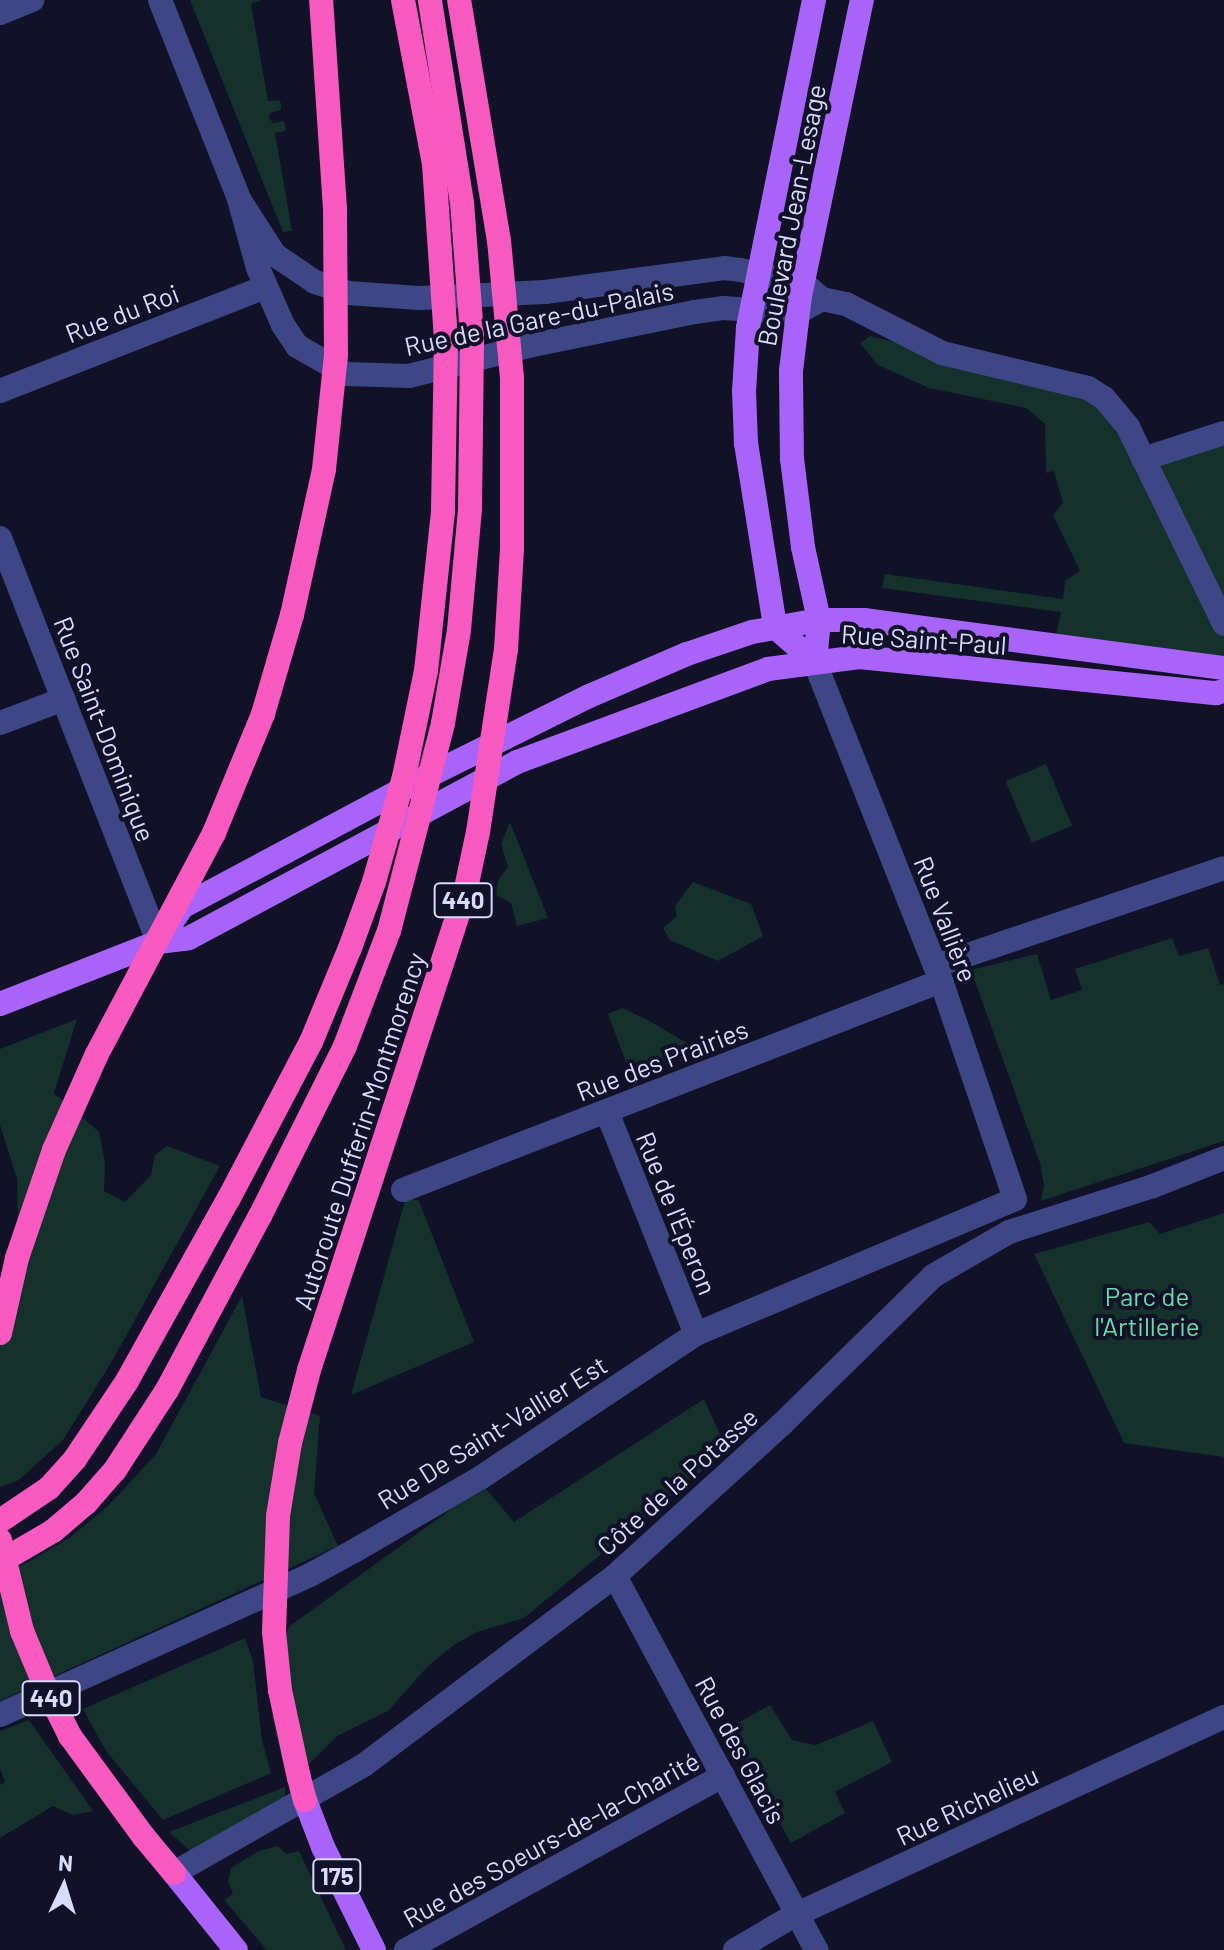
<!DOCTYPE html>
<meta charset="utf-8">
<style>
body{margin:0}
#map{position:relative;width:1224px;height:1950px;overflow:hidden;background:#111128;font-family:Barlow,sans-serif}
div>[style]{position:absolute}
.green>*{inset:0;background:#14312b;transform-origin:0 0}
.minor>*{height:24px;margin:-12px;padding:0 12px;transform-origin:12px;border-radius:12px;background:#3e4785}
.major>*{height:24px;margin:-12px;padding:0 12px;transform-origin:12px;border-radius:12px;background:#a864f9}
.highway>*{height:24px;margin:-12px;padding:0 12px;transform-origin:12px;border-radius:12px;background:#f959c1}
.highway-bridge>*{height:24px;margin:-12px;padding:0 12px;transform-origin:12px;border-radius:12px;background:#f959c1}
span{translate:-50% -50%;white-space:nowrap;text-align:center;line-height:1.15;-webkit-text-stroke:8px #111128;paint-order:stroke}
.shield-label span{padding:2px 6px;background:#111128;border:2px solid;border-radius:6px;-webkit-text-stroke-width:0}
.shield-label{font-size:24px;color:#d9dbfe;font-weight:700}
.street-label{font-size:26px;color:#d9dbfe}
.park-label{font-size:26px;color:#67dcaa}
.north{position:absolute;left:24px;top:1846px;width:80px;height:80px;-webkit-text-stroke:6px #111128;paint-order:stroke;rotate:4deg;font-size:22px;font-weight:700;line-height:32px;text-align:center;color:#d9dbfe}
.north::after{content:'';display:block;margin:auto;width:28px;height:36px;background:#d9dbfe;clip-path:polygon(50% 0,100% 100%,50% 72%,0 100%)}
</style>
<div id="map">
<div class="green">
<div style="clip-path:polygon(190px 0,262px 0,251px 4px,268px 101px,280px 100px,281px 105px,281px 110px,270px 113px,269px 118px,273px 123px,284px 121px,286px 131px,275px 133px,292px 231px,283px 232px)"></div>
<div style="clip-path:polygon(870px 336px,1088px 388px,1144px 459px,1224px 433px,1224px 668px,1054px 645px,1061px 612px,882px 588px,885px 574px,1063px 599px,1065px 581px,1080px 571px,1053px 515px,1063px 503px,1054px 471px,1046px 473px,1045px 424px,1026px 408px,929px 388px,878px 365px,860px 343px)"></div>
<div style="left:1046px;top:764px;width:67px;height:44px;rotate:67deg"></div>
<div style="clip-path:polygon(510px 822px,548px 918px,517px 926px,511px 903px,496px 895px,498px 881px,508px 867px,501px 844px)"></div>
<div style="clip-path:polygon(693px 882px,751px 904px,763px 936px,718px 961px,670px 940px,663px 928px,677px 916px,675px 906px)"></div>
<div style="clip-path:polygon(1172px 938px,1179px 956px,1208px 948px,1220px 985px,1224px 984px,1224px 1141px,1041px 1201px,1044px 1186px,1040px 1163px,971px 970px,1037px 954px,1051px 1000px,1082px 990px,1075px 969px)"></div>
<div style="clip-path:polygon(622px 1008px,646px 1019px,694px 1047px,649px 1068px,627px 1065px,608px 1014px)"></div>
<div style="clip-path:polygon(77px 1019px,54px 1093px,99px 1132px,105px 1162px,104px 1191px,125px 1202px,151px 1175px,155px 1155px,167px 1146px,220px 1166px,111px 1363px,63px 1440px,19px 1480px,0 1487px,0 1285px,18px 1222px,17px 1179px,0 1125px,0 1049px)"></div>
<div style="clip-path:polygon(406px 1197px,419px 1201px,474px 1342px,351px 1395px)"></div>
<div style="clip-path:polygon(1224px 1213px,1224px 1457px,1124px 1443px,1034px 1254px,1149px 1222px,1160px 1234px)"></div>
<div style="clip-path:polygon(242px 1296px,261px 1397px,320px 1416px,314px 1493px,338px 1546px,0 1701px,0 1578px,68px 1539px,108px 1506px,156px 1454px)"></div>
<div style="clip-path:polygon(704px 1399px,727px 1450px,524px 1618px,477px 1632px,454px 1645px,428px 1666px,388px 1711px,337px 1736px,299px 1774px,285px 1772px,272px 1717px,269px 1659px,290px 1626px,454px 1507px,486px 1489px,514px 1522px)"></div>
<div style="clip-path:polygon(245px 1638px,253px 1661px,262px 1740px,271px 1773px,163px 1820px,106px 1751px,83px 1709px)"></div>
<div style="clip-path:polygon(770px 1705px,792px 1740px,816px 1745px,873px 1721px,892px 1762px,835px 1792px,845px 1813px,791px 1843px,727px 1729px)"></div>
<div style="clip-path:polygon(29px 1720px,93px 1811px,73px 1815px,53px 1806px,0 1838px,0 1785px,5px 1782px,0 1769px,0 1731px)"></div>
<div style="clip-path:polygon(285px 1787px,285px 1798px,190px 1851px,169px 1832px)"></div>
<div style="clip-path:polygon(278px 1846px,286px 1854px,299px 1851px,346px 1950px,267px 1950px,224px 1900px,233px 1894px,228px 1882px,231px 1868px,259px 1851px)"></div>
</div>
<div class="minor">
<div style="left:160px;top:0;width:214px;rotate:68.3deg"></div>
<div style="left:239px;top:199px;width:72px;rotate:74.6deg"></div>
<div style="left:258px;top:268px;width:62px;rotate:66.3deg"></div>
<div style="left:283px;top:325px;width:25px;rotate:56deg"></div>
<div style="left:297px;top:346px;width:56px;rotate:29.7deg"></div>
<div style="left:346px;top:374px;width:63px;rotate:1.8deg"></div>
<div style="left:409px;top:376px;width:123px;rotate:-14.1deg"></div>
<div style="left:528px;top:346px;width:170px;rotate:-11.5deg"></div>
<div style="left:695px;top:312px;width:28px;rotate:-8deg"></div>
<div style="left:723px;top:308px;width:74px;rotate:3.9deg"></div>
<div style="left:797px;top:313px;width:21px;rotate:-29deg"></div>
<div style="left:0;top:13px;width:35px;rotate:-22deg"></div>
<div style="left:239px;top:199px;width:67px;rotate:57.3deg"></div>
<div style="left:275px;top:255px;width:48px;rotate:34deg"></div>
<div style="left:315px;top:282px;width:35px;rotate:18deg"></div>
<div style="left:348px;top:293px;width:71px;rotate:4deg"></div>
<div style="left:419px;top:298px;width:126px;rotate:-2.7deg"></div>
<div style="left:545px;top:292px;width:181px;rotate:-7.6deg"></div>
<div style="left:724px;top:268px;width:16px;rotate:7deg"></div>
<div style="left:740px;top:270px;width:64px;rotate:11.7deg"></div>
<div style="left:803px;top:283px;width:25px;rotate:40deg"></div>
<div style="left:822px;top:299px;width:25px;rotate:12deg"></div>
<div style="left:846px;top:304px;width:108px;rotate:27deg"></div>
<div style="left:942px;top:353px;width:150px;rotate:13.5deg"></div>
<div style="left:1088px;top:388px;width:19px;rotate:32deg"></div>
<div style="left:1104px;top:398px;width:38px;rotate:50deg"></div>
<div style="left:1128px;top:427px;width:219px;rotate:64deg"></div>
<div style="left:0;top:391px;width:285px;rotate:-21.4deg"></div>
<div style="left:1143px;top:459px;width:85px;rotate:-17.8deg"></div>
<div style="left:0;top:538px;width:434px;rotate:68.6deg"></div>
<div style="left:0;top:723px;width:68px;rotate:-20.6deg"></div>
<div style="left:935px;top:966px;width:305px;rotate:-18.7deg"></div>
<div style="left:607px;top:1112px;width:239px;rotate:68.2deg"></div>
<div style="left:403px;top:1190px;width:577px;rotate:-21.23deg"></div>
<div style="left:615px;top:1576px;width:425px;rotate:61.7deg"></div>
<div style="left:0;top:1715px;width:340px;rotate:-24.3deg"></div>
<div style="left:310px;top:1575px;width:50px;rotate:-28.6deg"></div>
<div style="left:354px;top:1551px;width:146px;rotate:-30.1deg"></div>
<div style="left:480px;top:1478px;width:260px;rotate:-33.7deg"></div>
<div style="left:696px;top:1334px;width:346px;rotate:-22.9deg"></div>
<div style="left:1015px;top:1199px;width:230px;rotate:-108.7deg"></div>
<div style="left:941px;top:981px;width:343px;rotate:-111.6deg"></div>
<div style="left:174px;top:1873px;width:219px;rotate:-29.6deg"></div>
<div style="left:364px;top:1765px;width:314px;rotate:-37deg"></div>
<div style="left:615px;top:1576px;width:226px;rotate:-42.3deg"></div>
<div style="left:782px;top:1424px;width:211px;rotate:-44.4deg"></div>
<div style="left:933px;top:1276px;width:88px;rotate:-30.1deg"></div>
<div style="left:1009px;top:1232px;width:151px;rotate:-17.7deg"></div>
<div style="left:1153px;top:1186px;width:76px;rotate:-21.5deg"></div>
<div style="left:406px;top:1950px;width:362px;rotate:-28.8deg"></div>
<div style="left:735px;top:1950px;width:69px;rotate:-30.3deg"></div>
<div style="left:795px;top:1915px;width:472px;rotate:-24.8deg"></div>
</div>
<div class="major">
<div style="left:814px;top:0;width:335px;rotate:101.4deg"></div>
<div style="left:748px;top:328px;width:63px;rotate:93.6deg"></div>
<div style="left:744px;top:391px;width:52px;rotate:87.8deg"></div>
<div style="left:746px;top:443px;width:186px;rotate:81deg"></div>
<div style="left:775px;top:627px;width:53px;rotate:41.2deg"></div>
<div style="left:815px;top:662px;width:42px;rotate:-84.6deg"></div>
<div style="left:819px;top:620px;width:75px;rotate:-102.4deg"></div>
<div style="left:803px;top:547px;width:89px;rotate:-97.1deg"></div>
<div style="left:792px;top:459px;width:88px;rotate:-90.7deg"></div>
<div style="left:791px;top:371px;width:76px;rotate:-83.2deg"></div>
<div style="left:800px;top:296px;width:302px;rotate:-78.2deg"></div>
<div style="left:171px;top:923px;width:19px;rotate:-55deg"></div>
<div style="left:182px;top:907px;width:270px;rotate:-28.1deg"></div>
<div style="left:420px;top:780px;width:186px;rotate:-26.4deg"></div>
<div style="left:587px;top:697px;width:109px;rotate:-23.3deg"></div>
<div style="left:687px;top:654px;width:69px;rotate:-18.7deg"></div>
<div style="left:752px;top:632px;width:68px;rotate:-10.2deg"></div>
<div style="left:819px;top:620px;width:45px"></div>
<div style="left:864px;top:620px;width:363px;rotate:7.6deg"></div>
<div style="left:0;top:1004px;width:170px;rotate:-21.4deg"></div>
<div style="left:158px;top:942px;width:31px;rotate:-7deg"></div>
<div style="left:189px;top:938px;width:372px;rotate:-28.2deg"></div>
<div style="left:517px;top:762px;width:268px;rotate:-20.3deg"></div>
<div style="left:768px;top:669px;width:92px;rotate:-7.5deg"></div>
<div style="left:859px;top:657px;width:359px;rotate:5.8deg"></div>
<div style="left:1216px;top:693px;width:8px;rotate:-14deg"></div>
<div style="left:305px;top:1800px;width:50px;rotate:69deg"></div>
<div style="left:323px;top:1847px;width:115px;rotate:63.7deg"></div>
<div style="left:174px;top:1873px;width:99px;rotate:51.2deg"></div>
</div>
<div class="highway">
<div style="left:0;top:1521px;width:59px;rotate:-34deg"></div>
<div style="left:49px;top:1488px;width:39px;rotate:-48deg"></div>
<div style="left:75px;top:1459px;width:94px;rotate:-56.3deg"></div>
<div style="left:127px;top:1381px;width:210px;rotate:-60.9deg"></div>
<div style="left:0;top:1562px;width:61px;rotate:-30.3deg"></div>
<div style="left:53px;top:1531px;width:43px;rotate:-40.3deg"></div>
<div style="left:86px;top:1503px;width:44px;rotate:-48.7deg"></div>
<div style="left:115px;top:1470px;width:95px;rotate:-57deg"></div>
<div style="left:167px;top:1390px;width:197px;rotate:-61.9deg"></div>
<div style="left:299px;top:1778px;width:23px;rotate:75deg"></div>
<div style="left:144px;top:1837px;width:47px;rotate:50.2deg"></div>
</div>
<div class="highway-bridge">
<div style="left:229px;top:1198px;width:176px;rotate:-62.3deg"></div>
<div style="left:311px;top:1042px;width:102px;rotate:-67.5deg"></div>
<div style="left:350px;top:948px;width:70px;rotate:-70deg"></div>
<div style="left:374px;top:882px;width:109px;rotate:-74.1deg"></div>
<div style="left:404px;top:777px;width:108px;rotate:-78.3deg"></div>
<div style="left:426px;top:671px;width:161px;rotate:-83.9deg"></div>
<div style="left:443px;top:511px;width:171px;rotate:-89deg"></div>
<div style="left:446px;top:340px;width:176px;rotate:-93.9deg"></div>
<div style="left:434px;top:164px;width:167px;rotate:-100.7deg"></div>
<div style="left:260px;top:1216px;width:190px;rotate:-63.4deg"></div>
<div style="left:345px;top:1046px;width:123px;rotate:-69.1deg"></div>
<div style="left:389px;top:931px;width:215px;rotate:-75.4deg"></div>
<div style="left:443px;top:723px;width:94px;rotate:-80.2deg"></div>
<div style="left:459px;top:630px;width:122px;rotate:-84.8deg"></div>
<div style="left:470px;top:508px;width:173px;rotate:-89.3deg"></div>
<div style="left:472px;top:335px;width:132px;rotate:-94.3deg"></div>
<div style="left:462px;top:203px;width:206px;rotate:-99deg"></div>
<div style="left:0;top:1333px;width:77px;rotate:-77.2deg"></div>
<div style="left:17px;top:1258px;width:114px;rotate:-71.1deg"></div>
<div style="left:54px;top:1150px;width:105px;rotate:-65.9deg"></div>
<div style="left:97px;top:1054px;width:250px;rotate:-62.1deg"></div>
<div style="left:214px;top:833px;width:129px;rotate:-67.6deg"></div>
<div style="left:263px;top:714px;width:103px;rotate:-73.7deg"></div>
<div style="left:292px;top:615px;width:149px;rotate:-77.6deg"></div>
<div style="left:324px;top:469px;width:116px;rotate:-84deg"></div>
<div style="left:336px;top:354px;width:145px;rotate:-90.4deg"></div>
<div style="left:335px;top:209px;width:209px;rotate:-93.8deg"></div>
<div style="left:0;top:1540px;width:94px;rotate:76.4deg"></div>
<div style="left:22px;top:1631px;width:60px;rotate:67.3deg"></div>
<div style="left:45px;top:1686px;width:56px;rotate:63.4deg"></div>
<div style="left:70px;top:1736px;width:125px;rotate:53.8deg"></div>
<div style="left:299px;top:1778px;width:90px;rotate:-102.2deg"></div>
<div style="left:280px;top:1690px;width:58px;rotate:-95.9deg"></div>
<div style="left:274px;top:1632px;width:116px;rotate:-88deg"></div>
<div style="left:278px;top:1516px;width:74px;rotate:-80.7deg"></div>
<div style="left:290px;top:1443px;width:75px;rotate:-75.4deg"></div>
<div style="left:309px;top:1370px;width:502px;rotate:-71.89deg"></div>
<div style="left:465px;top:893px;width:62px;rotate:-78deg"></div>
<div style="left:478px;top:832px;width:184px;rotate:-81.3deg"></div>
<div style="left:506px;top:650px;width:102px;rotate:-86.6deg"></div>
<div style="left:512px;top:548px;width:170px;rotate:-90deg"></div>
<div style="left:512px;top:378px;width:138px;rotate:-95.4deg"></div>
<div style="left:499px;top:241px;width:244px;rotate:-99.4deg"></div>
</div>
<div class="shield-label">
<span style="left:463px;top:900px">440</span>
<span style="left:51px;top:1698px">440</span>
<span style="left:337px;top:1876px">175</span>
</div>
<div class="street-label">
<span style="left:791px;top:215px;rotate:-79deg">Boulevard Jean-Lesage</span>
<span style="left:122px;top:313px;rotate:-21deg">Rue du Roi</span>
<span style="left:539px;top:318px;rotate:-12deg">Rue de la Gare-du-Palais</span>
<span style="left:924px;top:639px;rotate:4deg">Rue Saint-Paul</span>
<span style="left:105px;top:729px;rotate:69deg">Rue Saint-Dominique</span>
<span style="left:946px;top:919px;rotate:69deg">Rue Vallière</span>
<span style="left:662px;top:1060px;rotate:-21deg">Rue des Prairies</span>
<span style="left:359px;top:1131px;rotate:-72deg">Autoroute Dufferin-Montmorency</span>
<span style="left:677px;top:1213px;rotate:68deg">Rue de l'Éperon</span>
<span style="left:492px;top:1432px;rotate:-32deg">Rue De Saint-Vallier Est</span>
<span style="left:677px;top:1481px;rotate:-42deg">Côte de la Potasse</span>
<span style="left:741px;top:1750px;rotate:62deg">Rue des Glacis</span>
<span style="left:967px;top:1805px;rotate:-25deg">Rue Richelieu</span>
<span style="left:551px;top:1839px;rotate:-29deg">Rue des Soeurs-de-la-Charité</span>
</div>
<div class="park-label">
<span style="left:1147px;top:1311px">Parc de<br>l'Artillerie</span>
</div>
<div class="north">N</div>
</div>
